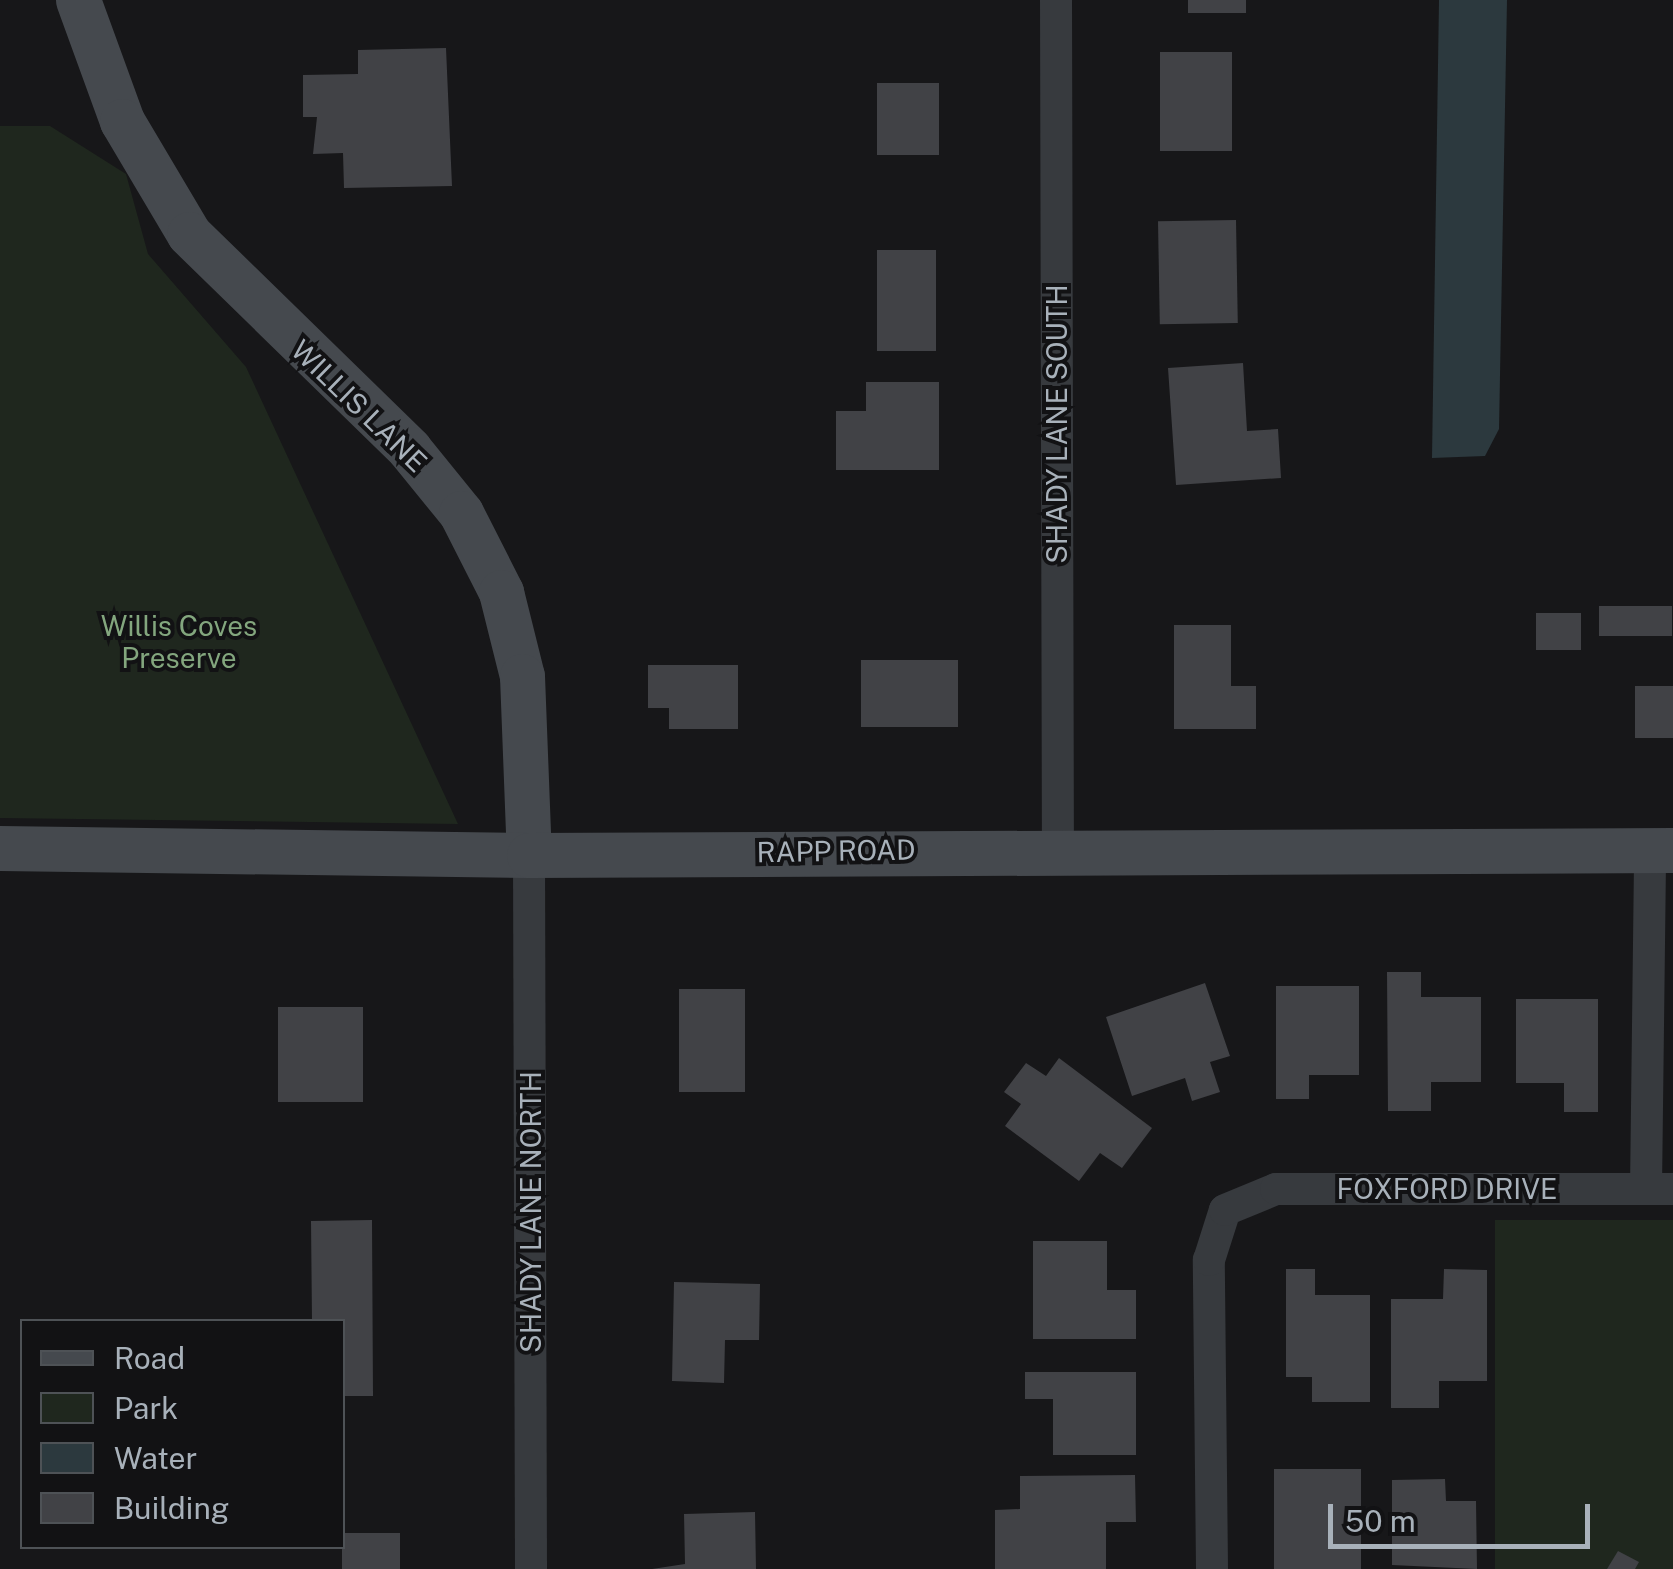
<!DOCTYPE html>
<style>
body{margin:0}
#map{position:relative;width:1673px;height:1569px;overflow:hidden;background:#171719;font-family:"Public Sans",sans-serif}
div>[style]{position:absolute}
.green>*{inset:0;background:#1f271e;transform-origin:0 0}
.water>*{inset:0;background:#2c393e}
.building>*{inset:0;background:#414246;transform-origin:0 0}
.street>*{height:32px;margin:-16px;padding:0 16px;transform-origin:16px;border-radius:16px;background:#373a3e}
.secondary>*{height:45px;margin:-22.5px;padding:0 22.5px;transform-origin:22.5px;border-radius:22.5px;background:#45494e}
span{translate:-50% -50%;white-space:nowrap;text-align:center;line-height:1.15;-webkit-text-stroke:8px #121214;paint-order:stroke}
.street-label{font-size:28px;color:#a8b1ba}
.park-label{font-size:28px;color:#83a67e}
.legend{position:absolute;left:20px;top:1319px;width:325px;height:230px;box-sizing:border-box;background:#121214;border:2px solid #4e5256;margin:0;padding:12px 18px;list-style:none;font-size:30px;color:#a8b1ba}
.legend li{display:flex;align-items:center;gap:20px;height:50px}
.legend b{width:50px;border:2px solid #4e5256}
.scale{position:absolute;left:1328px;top:1504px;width:262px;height:45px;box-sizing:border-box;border:5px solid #a8b1ba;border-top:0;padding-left:12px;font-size:30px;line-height:35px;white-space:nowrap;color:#a8b1ba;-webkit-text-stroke:8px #121214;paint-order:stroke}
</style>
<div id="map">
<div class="green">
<div style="clip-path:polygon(0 126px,50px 126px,126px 174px,148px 254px,246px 367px,458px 824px,0 818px)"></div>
<div style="left:1673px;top:1220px;width:349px;height:178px;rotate:90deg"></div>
</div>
<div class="water">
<div style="clip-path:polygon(1439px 0,1507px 0,1499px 429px,1485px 456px,1432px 458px)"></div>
</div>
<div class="building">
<div style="left:1188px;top:0;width:58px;height:13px"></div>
<div style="clip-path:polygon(446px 48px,452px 186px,344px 188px,343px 153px,313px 154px,317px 117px,303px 117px,303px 75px,358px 74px,358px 50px)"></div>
<div style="left:1160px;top:52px;width:72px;height:99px"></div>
<div style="left:877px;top:83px;width:62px;height:72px"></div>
<div style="left:1236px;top:220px;width:103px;height:78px;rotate:89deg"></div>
<div style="left:877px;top:250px;width:59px;height:101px"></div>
<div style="clip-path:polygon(1243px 363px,1247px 431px,1278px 429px,1281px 478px,1176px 485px,1168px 368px)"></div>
<div style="clip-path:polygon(866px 382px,939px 382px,939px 470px,836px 470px,836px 411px,866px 411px)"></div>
<div style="left:1599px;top:606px;width:73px;height:30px"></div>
<div style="left:1536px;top:613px;width:45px;height:37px"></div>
<div style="clip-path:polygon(1174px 625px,1231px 625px,1231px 686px,1256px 686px,1256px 729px,1174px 729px)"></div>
<div style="left:861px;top:660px;width:97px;height:67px"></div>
<div style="clip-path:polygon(648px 665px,738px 665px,738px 729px,669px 729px,669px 708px,648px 708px)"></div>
<div style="left:1635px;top:686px;width:38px;height:52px"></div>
<div style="clip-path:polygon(1387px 972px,1421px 972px,1421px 997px,1481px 997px,1481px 1082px,1431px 1082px,1431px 1111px,1388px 1111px)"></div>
<div style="clip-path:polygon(1205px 983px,1230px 1056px,1210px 1062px,1220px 1092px,1192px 1101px,1185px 1078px,1132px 1096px,1106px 1017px)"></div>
<div style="clip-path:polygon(1276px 986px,1359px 986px,1359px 1075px,1309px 1075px,1309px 1099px,1276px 1099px)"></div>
<div style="left:679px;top:989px;width:66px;height:103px"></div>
<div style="clip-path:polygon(1516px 999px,1598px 999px,1598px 1112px,1564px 1112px,1564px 1083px,1516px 1083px)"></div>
<div style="left:278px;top:1007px;width:85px;height:95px"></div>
<div style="clip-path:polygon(1059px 1058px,1152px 1128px,1122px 1168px,1100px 1153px,1079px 1181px,1005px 1126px,1021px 1104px,1004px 1092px,1026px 1063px,1046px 1076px)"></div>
<div style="clip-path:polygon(372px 1220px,373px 1396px,342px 1396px,342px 1322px,312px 1322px,311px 1221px)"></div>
<div style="clip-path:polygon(1033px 1241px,1107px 1241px,1107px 1290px,1136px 1290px,1136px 1339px,1033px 1339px)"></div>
<div style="clip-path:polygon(1286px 1269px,1315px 1269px,1315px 1295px,1370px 1295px,1370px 1402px,1312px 1402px,1312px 1377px,1286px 1377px)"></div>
<div style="clip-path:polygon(1444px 1269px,1487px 1270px,1487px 1381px,1439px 1381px,1439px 1408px,1391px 1408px,1391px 1299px,1443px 1299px)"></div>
<div style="clip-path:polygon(674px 1282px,760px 1284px,759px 1340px,725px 1340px,724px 1383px,672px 1381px)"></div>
<div style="clip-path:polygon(1025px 1372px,1136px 1372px,1136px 1455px,1053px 1455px,1053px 1399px,1025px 1399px)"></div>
<div style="left:1274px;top:1469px;width:87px;height:100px"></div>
<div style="clip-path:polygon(1135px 1475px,1136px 1522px,1106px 1522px,1106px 1569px,995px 1569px,995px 1510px,1020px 1509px,1020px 1476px)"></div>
<div style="clip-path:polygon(1445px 1479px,1446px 1501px,1476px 1501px,1477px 1569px,1392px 1565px,1392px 1480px)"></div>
<div style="clip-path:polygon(755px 1512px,756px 1569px,652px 1569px,685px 1564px,684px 1514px)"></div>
<div style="left:342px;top:1533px;width:58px;height:36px"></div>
<div style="clip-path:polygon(1618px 1551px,1639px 1562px,1635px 1569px,1607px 1569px)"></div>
</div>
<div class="street">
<div style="left:1056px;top:0;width:849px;rotate:89.87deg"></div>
<div style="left:529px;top:855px;width:714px;rotate:89.84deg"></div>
<div style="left:1646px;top:1189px;width:339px;rotate:-89.3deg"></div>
<div style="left:1212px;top:1569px;width:309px;rotate:-90.6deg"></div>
<div style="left:1209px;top:1260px;width:52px;rotate:-72.3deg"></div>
<div style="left:1225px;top:1210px;width:55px;rotate:-22.4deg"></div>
<div style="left:1276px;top:1189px;width:397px"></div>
</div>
<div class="secondary">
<div style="left:78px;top:0;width:129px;rotate:70deg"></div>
<div style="left:122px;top:121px;width:131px;rotate:59.3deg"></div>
<div style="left:189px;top:234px;width:308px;rotate:44.3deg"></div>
<div style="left:409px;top:449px;width:82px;rotate:50.9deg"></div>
<div style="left:461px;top:513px;width:89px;rotate:63.1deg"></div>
<div style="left:501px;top:592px;width:87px;rotate:76deg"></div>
<div style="left:522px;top:676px;width:179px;rotate:87.8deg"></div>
<div style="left:0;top:848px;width:529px;rotate:0.76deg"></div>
<div style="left:529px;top:855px;width:1144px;rotate:-0.25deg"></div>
</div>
<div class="street-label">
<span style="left:359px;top:406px;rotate:44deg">WILLIS LANE</span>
<span style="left:1057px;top:424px;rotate:-90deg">SHADY LANE SOUTH</span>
<span style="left:836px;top:851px;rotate:-1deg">RAPP ROAD</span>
<span style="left:1447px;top:1189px">FOXFORD DRIVE</span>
<span style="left:531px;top:1212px;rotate:-90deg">SHADY LANE NORTH</span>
</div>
<div class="park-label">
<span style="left:179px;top:642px">Willis Coves<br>Preserve</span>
</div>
<ul class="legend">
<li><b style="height:12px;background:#45494e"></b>Road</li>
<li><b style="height:28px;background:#1f271e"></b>Park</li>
<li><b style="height:28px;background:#2c393e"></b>Water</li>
<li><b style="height:28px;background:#414246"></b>Building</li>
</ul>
<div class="scale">50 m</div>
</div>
